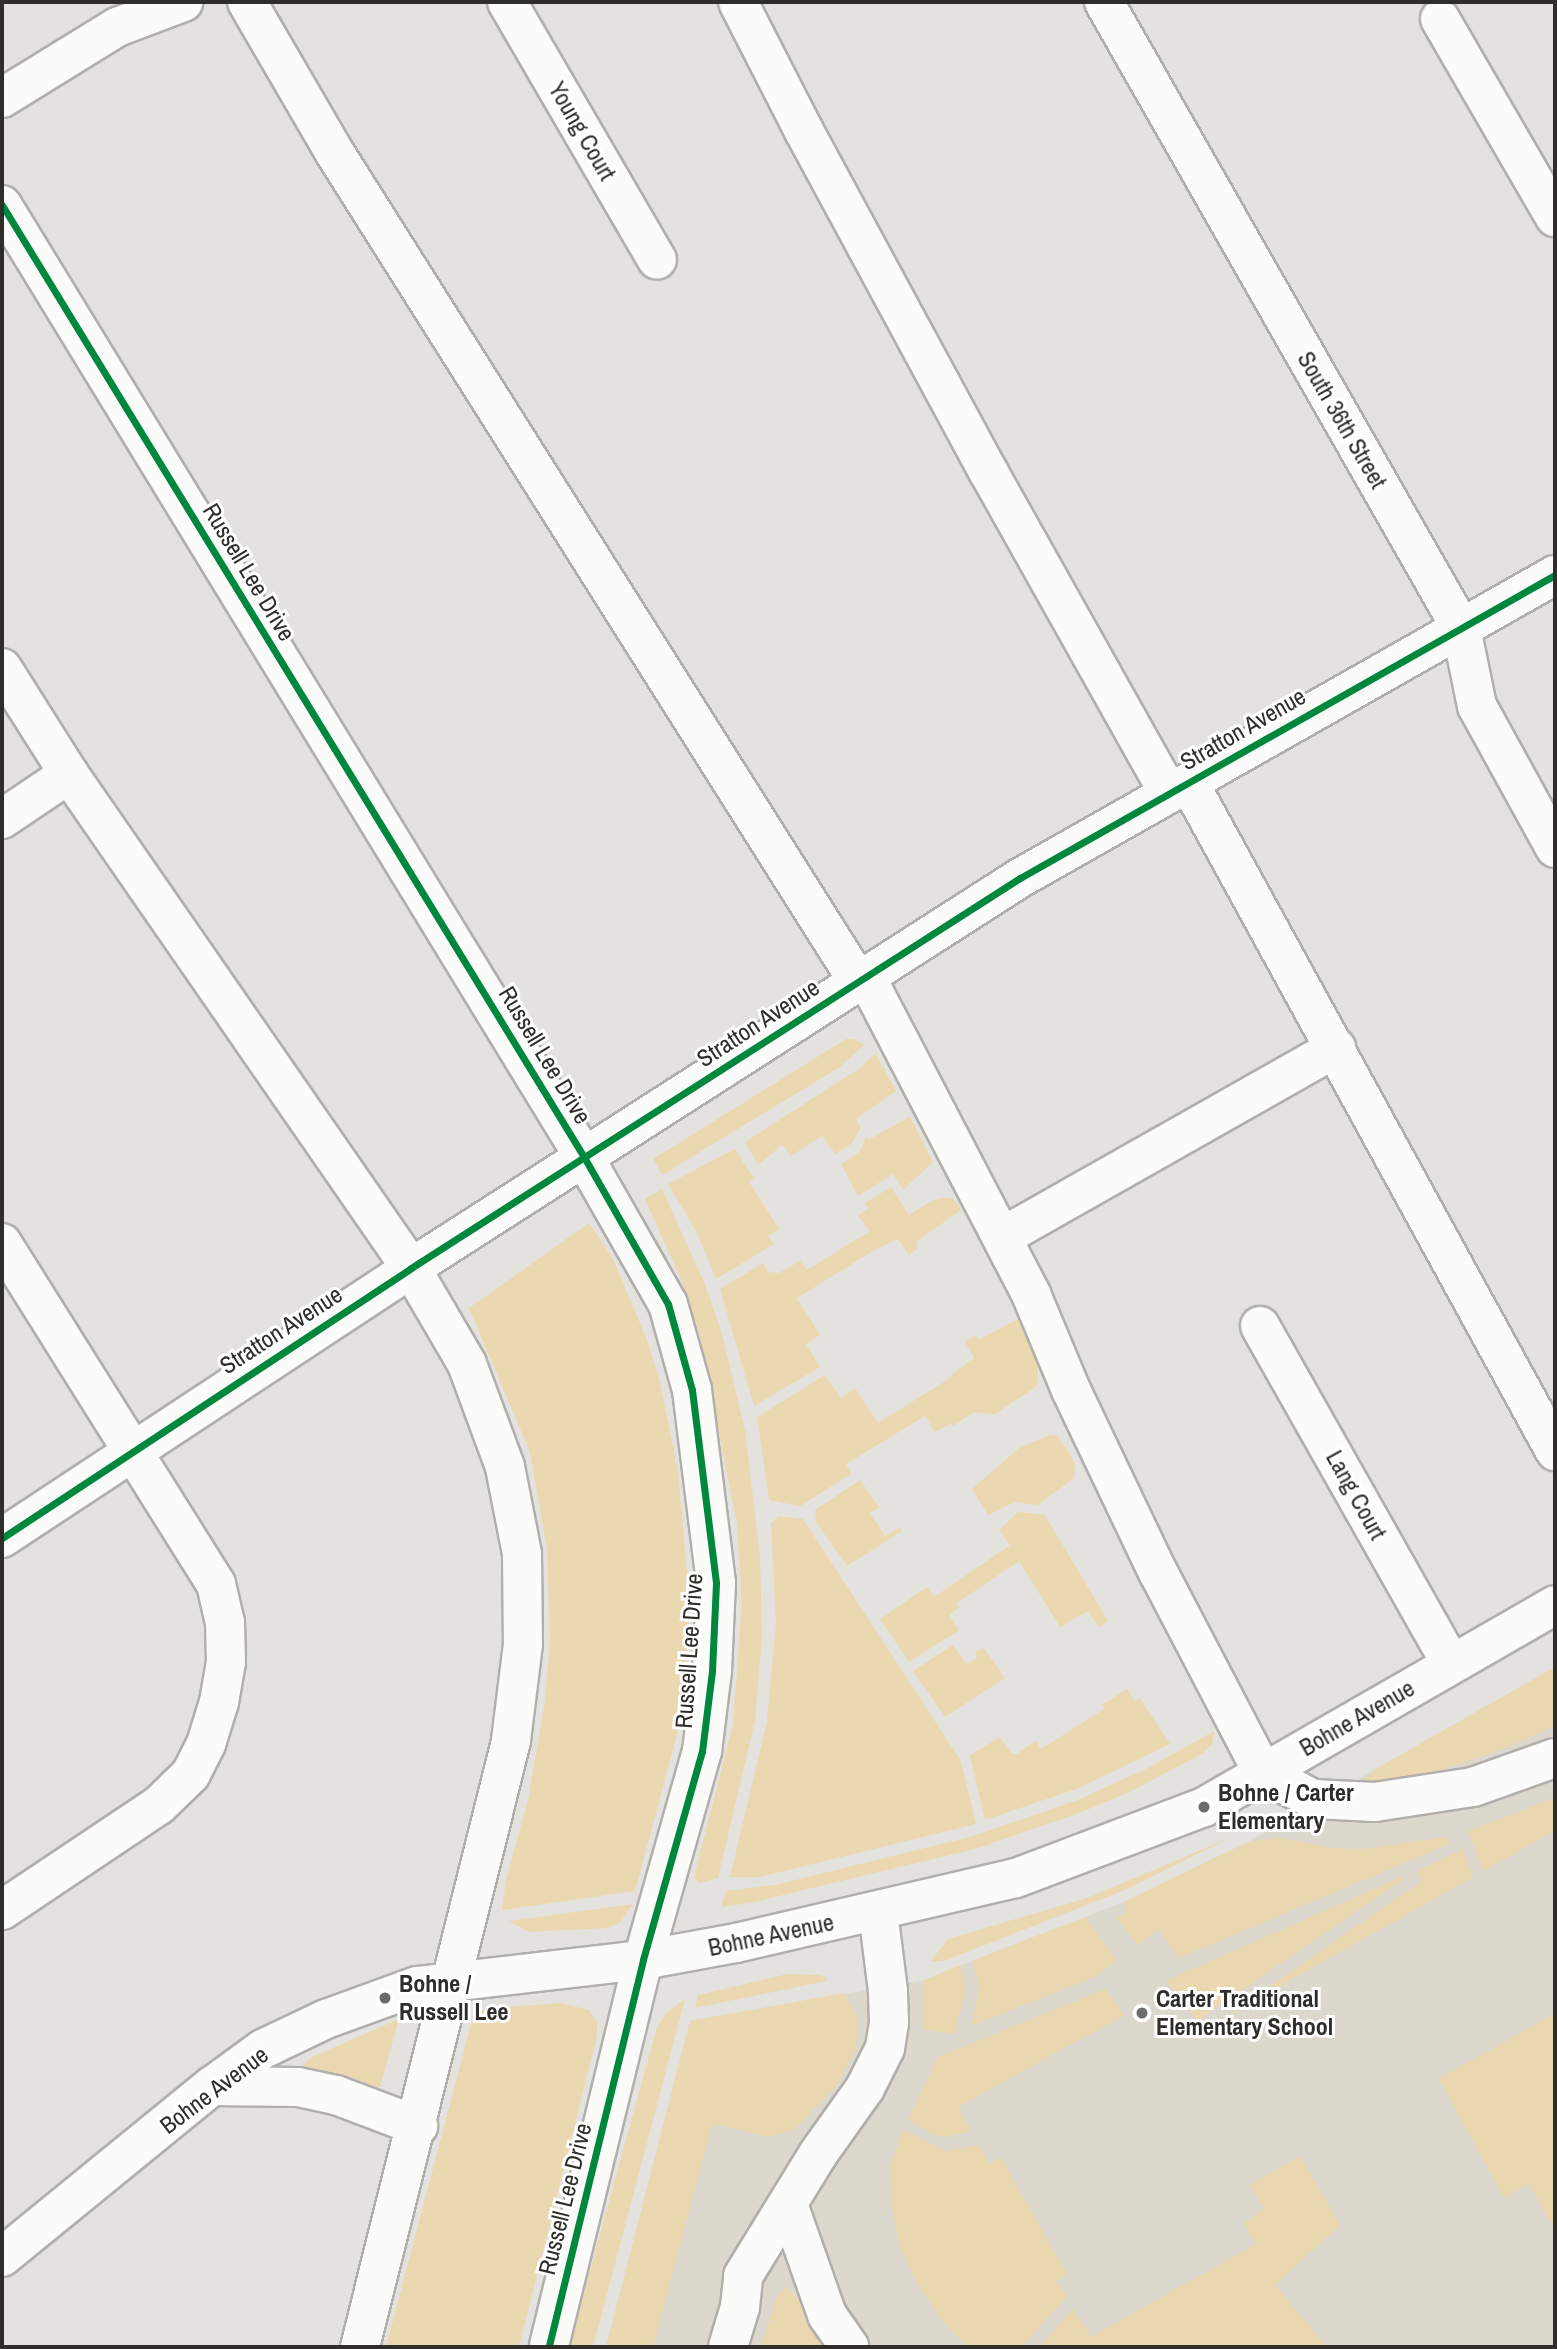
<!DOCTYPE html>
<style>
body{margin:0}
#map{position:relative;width:1557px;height:2349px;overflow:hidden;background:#e4e2de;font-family:"Archivo Narrow",sans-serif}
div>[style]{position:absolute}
.built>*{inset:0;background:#ddd8cd}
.green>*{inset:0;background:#ebd8b0}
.roads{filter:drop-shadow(2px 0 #b1afac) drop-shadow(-2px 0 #b1afac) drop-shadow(0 2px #b1afac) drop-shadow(0 -2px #b1afac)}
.minor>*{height:38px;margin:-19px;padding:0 19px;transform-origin:19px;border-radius:19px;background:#fbfbfa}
.cycleway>*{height:7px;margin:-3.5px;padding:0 3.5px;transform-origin:3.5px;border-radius:3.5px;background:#00873e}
.dots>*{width:19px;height:19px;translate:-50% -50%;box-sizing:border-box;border:4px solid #fff;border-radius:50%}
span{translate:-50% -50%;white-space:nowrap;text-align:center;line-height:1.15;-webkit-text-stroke:6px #fff;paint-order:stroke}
.street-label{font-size:24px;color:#2f2d29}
.poi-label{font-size:24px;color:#2f2d29;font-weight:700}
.left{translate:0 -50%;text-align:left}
.frame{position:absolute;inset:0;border:4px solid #2f2d29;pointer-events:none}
</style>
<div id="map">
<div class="built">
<div style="clip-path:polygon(1555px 1667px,1555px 2347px,606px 2347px,690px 2021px,924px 1980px,1124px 1902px,1250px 1841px)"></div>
</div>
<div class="green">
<div style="clip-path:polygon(846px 1039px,853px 1039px,864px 1045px,840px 1067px,662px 1175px,653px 1159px)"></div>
<div style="clip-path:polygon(875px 1053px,896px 1091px,856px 1119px,861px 1128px,851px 1144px,835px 1154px,822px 1136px,791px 1156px,782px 1145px,758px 1165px,745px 1142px,860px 1068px)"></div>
<div style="clip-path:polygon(910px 1117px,933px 1162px,903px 1190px,893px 1174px,858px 1196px,841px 1164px,859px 1152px,866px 1137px,868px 1140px)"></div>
<div style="clip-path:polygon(735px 1149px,754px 1179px,749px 1182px,779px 1229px,768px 1236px,774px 1244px,716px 1279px,696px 1231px,668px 1184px)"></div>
<div style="clip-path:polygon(891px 1187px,909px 1215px,931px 1201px,942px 1198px,953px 1198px,961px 1210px,916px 1242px,918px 1248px,909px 1255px,898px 1239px,873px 1251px,797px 1298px,820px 1335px,806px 1344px,820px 1367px,754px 1406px,720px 1289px,763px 1263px,768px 1272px,779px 1273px,800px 1261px,807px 1270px,870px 1231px,858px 1216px,868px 1208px,865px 1203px)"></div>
<div style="clip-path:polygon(662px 1189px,704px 1282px,721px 1330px,745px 1430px,760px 1556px,762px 1637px,755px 1721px,718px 1878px,699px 1883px,694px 1877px,733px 1724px,742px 1600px,737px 1524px,699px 1332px,682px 1282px,645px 1199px)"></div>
<div style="clip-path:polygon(589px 1223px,613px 1259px,647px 1340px,660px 1382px,678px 1472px,689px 1595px,688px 1638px,679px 1727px,635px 1891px,502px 1910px,506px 1880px,528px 1800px,545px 1700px,550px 1640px,547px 1549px,530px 1452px,469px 1308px)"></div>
<div style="clip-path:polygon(1018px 1319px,1038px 1365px,1037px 1386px,995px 1414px,974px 1412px,953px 1426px,951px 1423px,935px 1432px,925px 1416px,846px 1464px,851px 1474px,800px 1506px,769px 1500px,757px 1417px,825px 1375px,841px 1398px,855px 1388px,878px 1423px,952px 1377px,951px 1375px,974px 1358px,965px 1342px,975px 1335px,979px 1340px)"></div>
<div style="clip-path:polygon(1050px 1435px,1057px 1436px,1068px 1451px,1075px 1464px,1074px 1478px,1038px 1505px,1015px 1502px,988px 1515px,972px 1489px,1019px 1448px)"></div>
<div style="clip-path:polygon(860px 1480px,879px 1507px,870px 1513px,885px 1536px,900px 1527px,902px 1531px,847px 1566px,816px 1522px,815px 1510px)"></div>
<div style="clip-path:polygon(1018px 1512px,1045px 1515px,1108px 1621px,1099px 1627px,1088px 1611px,1060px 1627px,1019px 1561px,957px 1603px,959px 1607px,949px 1615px,959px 1630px,909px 1662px,880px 1619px,927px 1587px,934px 1597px,1010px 1545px,999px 1530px)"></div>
<div style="clip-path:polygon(779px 1516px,803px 1519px,961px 1761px,976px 1824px,760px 1877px,730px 1877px,767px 1721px,776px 1623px,771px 1523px)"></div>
<div style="clip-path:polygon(953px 1645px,966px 1664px,977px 1658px,975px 1652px,984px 1648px,1005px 1678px,945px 1717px,913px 1671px)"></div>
<div style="clip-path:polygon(1555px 1667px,1555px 1726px,1498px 1751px,1434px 1772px,1382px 1782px,1361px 1782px,1381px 1766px)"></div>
<div style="clip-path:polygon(1127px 1689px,1135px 1701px,1140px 1698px,1170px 1744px,1079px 1788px,985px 1820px,970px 1755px,1000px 1737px,1012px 1754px,1017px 1754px,1036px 1741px,1041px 1749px,1104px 1709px,1102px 1705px)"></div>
<div style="clip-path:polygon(1214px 1731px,1212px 1744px,1203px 1753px,1132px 1791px,1082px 1812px,975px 1849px,750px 1903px,721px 1907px,726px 1891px,779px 1884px,970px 1837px,1075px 1801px,1148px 1768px)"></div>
<div style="clip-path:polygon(1555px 1798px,1555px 1830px,1483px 1871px,1468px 1831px)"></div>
<div style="clip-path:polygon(1232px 1837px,1125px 1890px,944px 1961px,930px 1962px,948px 1939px,1087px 1898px)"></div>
<div style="clip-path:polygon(1447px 1837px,1449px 1844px,1179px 1958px,1159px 1929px,1138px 1945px,1116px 1918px,1127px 1912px,1124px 1902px,1250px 1841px,1278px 1838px,1334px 1848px,1362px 1849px)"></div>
<div style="clip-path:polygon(1463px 1849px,1473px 1877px,1222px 2019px,1422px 1881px,1417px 1871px)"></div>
<div style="clip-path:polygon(1403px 1876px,1405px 1878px,1197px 2021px,1166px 1981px)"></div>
<div style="clip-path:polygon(633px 1904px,620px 1923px,607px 1928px,530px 1932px,509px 1921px)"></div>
<div style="clip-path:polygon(1085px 1917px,1117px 1960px,1094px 1977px,971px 2026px,980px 1987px,972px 1961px)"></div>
<div style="clip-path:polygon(960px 1965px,966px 1989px,954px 2034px,923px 2030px,924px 1980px)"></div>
<div style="clip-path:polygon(787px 1974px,818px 1975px,826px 1977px,826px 1981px,695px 2008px,698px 1995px)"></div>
<div style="clip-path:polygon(1105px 1989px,1124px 2015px,958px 2107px,971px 2131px,947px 2137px,933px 2134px,908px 2119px,938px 2057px)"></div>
<div style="clip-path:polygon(844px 1993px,856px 2014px,858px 2030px,855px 2050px,836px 2086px,795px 2129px,769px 2137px,712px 2124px,653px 2347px,606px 2347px,690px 2021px)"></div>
<div style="clip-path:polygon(685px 1999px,593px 2347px,569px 2347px,657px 2027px,667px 2012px)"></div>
<div style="clip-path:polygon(561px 2003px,589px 2010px,597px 2022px,597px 2036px,519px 2347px,386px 2347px,471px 2024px,482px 2011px,491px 2008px)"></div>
<div style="clip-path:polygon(1555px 2013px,1555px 2230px,1529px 2184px,1504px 2198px,1439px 2079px)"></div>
<div style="clip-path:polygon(399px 2019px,380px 2087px,313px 2075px,302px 2066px,312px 2057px)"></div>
<div style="clip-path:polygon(903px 2130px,945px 2151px,979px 2145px,989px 2163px,1001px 2158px,1067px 2274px,1056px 2281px,1067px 2296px,1021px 2347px,967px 2347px,940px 2318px,915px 2280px,900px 2246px,892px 2209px,890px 2166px)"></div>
<div style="clip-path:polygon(1300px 2156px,1340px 2225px,1275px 2285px,1327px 2347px,1039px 2347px,1073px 2309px,1091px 2337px,1256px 2244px,1244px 2223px,1264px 2209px,1250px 2185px)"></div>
<div style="clip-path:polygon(785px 2287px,799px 2298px,824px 2347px,761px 2347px,776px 2299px)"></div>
</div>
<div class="roads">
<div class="minor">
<div style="left:247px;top:2px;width:171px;rotate:59.8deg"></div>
<div style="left:333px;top:150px;width:983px;rotate:57.72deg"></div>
<div style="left:507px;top:2px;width:298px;rotate:59.8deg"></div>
<div style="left:738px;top:2px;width:145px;rotate:62.9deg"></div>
<div style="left:804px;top:131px;width:387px;rotate:61.6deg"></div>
<div style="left:988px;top:471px;width:370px;rotate:60.7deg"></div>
<div style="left:1104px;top:2px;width:721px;rotate:60.3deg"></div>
<div style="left:1461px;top:628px;width:80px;rotate:78.4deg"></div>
<div style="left:1477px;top:706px;width:162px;rotate:61.2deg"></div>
<div style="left:1440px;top:19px;width:229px;rotate:59.9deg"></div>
<div style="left:2px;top:98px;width:135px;rotate:-31.7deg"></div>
<div style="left:117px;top:27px;width:71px;rotate:-20.7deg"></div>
<div style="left:2px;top:205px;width:1116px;rotate:58.56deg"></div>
<div style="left:584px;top:1157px;width:169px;rotate:60.3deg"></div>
<div style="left:668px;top:1304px;width:89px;rotate:74.4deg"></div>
<div style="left:692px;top:1390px;width:194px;rotate:82.9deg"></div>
<div style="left:716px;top:1583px;width:88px;rotate:92.6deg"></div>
<div style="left:712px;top:1671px;width:81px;rotate:97.1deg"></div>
<div style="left:702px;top:1751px;width:217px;rotate:105.8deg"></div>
<div style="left:643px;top:1960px;width:398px;rotate:103.7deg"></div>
<div style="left:2px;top:668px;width:125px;rotate:57.7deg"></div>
<div style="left:69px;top:774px;width:601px;rotate:55.3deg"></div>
<div style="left:411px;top:1268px;width:111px;rotate:59.7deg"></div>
<div style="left:467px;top:1364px;width:110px;rotate:69.7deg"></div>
<div style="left:505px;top:1467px;width:89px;rotate:78.9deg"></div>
<div style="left:522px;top:1554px;width:90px;rotate:89.4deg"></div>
<div style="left:523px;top:1644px;width:98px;rotate:97.1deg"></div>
<div style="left:511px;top:1741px;width:625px;rotate:103.99deg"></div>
<div style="left:1189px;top:783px;width:762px;rotate:61.28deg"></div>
<div style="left:2px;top:819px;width:81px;rotate:-33.9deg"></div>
<div style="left:866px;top:977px;width:357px;rotate:62.5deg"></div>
<div style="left:1031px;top:1294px;width:104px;rotate:67.4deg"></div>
<div style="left:1071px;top:1390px;width:202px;rotate:64.5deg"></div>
<div style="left:1158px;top:1572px;width:227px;rotate:62.4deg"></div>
<div style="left:1263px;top:1773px;width:56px;rotate:27.5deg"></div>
<div style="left:1313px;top:1799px;width:62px;rotate:2.8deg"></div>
<div style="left:1375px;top:1802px;width:99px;rotate:-8.7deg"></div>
<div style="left:1473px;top:1787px;width:87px;rotate:-19.5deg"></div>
<div style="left:1002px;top:1237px;width:384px;rotate:-29.5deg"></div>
<div style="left:2px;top:1243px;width:403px;rotate:57.9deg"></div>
<div style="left:216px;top:1584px;width:39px;rotate:77deg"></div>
<div style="left:225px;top:1622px;width:40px;rotate:88.6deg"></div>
<div style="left:226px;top:1662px;width:41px;rotate:99.9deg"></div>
<div style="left:219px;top:1702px;width:44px;rotate:107.2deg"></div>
<div style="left:206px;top:1744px;width:34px;rotate:117deg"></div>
<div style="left:191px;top:1774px;width:45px;rotate:135.9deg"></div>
<div style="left:159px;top:1805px;width:189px;rotate:146.2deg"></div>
<div style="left:1260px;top:1326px;width:388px;rotate:60.5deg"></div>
<div style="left:2px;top:1538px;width:490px;rotate:-33.4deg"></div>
<div style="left:411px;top:1268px;width:723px;rotate:-32.64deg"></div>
<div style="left:1020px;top:878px;width:615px;rotate:-29.53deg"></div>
<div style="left:212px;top:2086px;width:86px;rotate:0.7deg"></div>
<div style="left:298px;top:2087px;width:39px;rotate:12deg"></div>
<div style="left:336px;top:2095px;width:88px;rotate:20.7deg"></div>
<div style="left:788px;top:2204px;width:118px;rotate:70.6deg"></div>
<div style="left:827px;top:2315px;width:39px;rotate:55deg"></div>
<div style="left:2px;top:2257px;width:271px;rotate:-39.2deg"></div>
<div style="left:212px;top:2086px;width:63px;rotate:-36deg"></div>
<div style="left:263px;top:2049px;width:70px;rotate:-25.5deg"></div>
<div style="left:326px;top:2019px;width:97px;rotate:-19.9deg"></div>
<div style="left:417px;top:1986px;width:227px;rotate:-6.6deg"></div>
<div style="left:643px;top:1960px;width:95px;rotate:-10.4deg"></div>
<div style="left:736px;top:1943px;width:287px;rotate:-13.1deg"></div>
<div style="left:1016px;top:1878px;width:201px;rotate:-20.7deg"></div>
<div style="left:1204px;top:1807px;width:405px;rotate:-29.9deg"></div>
<div style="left:728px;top:2347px;width:42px;rotate:-73.3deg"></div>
<div style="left:740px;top:2307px;width:31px;rotate:-84deg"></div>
<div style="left:743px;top:2276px;width:143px;rotate:-58.4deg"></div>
<div style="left:818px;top:2154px;width:81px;rotate:-54.5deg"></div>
<div style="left:865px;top:2088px;width:45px;rotate:-63.4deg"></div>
<div style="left:885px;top:2048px;width:26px;rotate:-81deg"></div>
<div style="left:889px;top:2022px;width:31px;rotate:-92deg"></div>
<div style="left:888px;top:1991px;width:80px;rotate:-97.2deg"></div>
</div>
</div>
<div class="cycleway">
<div style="left:2px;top:205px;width:1116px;rotate:58.56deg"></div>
<div style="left:584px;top:1157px;width:169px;rotate:60.3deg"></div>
<div style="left:668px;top:1304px;width:89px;rotate:74.4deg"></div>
<div style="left:692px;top:1390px;width:194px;rotate:82.9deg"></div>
<div style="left:716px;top:1583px;width:88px;rotate:92.6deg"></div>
<div style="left:712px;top:1671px;width:81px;rotate:97.1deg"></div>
<div style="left:702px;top:1751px;width:217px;rotate:105.8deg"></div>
<div style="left:643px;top:1960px;width:398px;rotate:103.7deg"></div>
<div style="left:2px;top:1538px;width:490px;rotate:-33.4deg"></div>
<div style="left:411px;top:1268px;width:723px;rotate:-32.64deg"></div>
<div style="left:1020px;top:878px;width:615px;rotate:-29.53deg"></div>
</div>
<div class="dots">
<div style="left:1204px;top:1807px;background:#6e6c68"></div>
<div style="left:385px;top:1998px;background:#6e6c68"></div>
<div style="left:1142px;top:2013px;background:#6e6c68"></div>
</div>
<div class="street-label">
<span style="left:582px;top:131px;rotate:60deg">Young Court</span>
<span style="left:1342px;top:420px;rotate:60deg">South 36th Street</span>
<span style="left:249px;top:572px;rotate:59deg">Russell Lee Drive</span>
<span style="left:1243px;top:729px;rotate:-30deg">Stratton Avenue</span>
<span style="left:758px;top:1023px;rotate:-33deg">Stratton Avenue</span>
<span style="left:545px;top:1055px;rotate:59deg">Russell Lee Drive</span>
<span style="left:281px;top:1330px;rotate:-33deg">Stratton Avenue</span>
<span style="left:1356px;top:1495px;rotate:61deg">Lang Court</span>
<span style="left:689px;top:1651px;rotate:-86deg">Russell Lee Drive</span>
<span style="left:1357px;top:1718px;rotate:-30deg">Bohne Avenue</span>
<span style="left:771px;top:1935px;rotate:-12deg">Bohne Avenue</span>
<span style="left:214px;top:2090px;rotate:-37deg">Bohne Avenue</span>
<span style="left:565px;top:2199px;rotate:-76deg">Russell Lee Drive</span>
</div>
<div class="poi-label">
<span class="left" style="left:1218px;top:1807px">Bohne / Carter<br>Elementary</span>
<span class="left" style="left:399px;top:1998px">Bohne /<br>Russell Lee</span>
<span class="left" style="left:1156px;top:2013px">Carter Traditional<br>Elementary School</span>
</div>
<div class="frame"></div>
</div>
